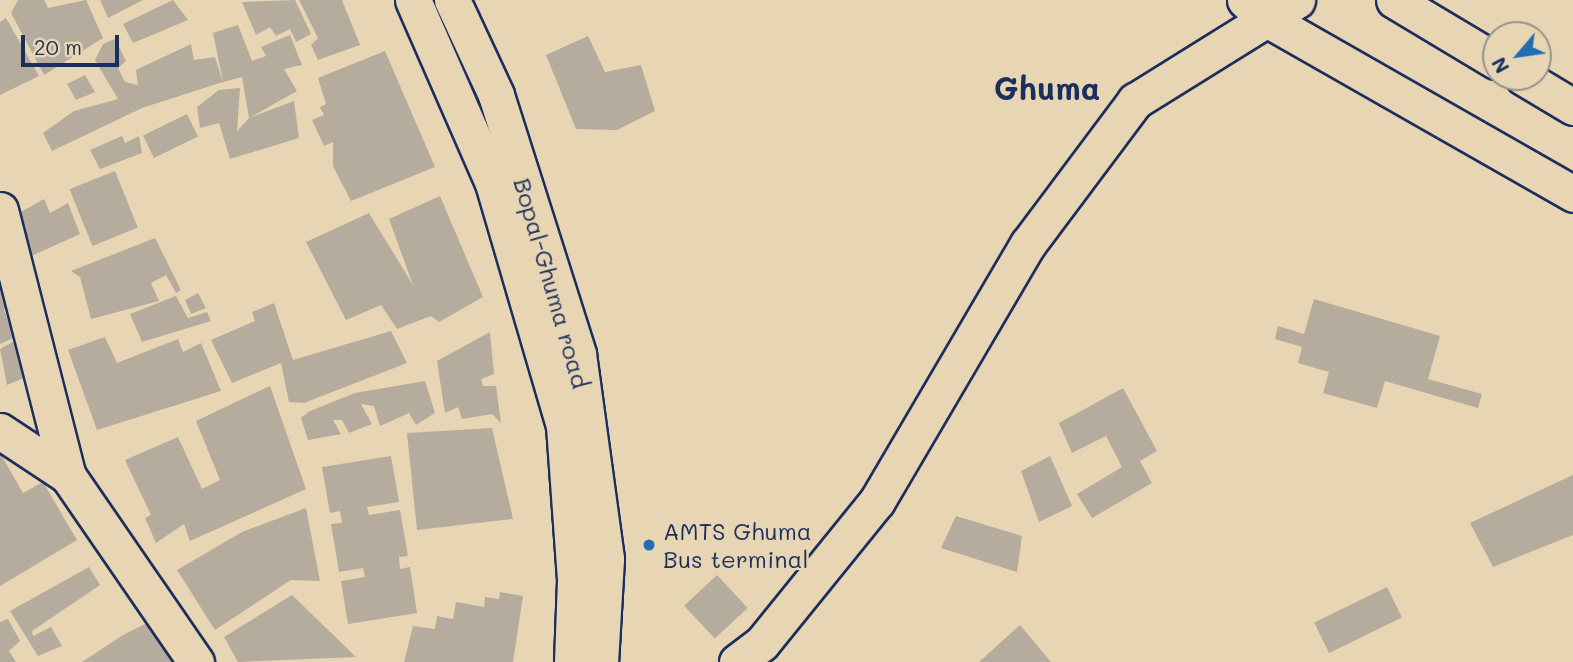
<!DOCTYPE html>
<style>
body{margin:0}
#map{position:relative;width:1573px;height:662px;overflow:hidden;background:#e8d5b3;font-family:Mali,sans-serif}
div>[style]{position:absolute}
.building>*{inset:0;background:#b5ac9e;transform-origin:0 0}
.roads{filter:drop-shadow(2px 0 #1b2f5e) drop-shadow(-2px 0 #1b2f5e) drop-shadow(0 2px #1b2f5e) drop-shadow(0 -2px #1b2f5e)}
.minor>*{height:35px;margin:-17.5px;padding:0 17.5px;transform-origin:17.5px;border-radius:17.5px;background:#e8d5b3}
.dots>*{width:19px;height:19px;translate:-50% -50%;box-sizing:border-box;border:4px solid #e8d5b3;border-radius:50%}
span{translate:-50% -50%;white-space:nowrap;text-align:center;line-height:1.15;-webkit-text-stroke:5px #e8d5b3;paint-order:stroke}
.street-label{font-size:24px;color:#1b2f5e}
.poi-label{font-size:24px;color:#1b2f5e}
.left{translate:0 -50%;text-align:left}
.district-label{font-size:32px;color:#1b2f5e;font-weight:700}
.north{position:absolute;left:1482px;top:21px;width:70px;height:70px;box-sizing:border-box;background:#e8d5b3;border:2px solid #969391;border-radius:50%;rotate:241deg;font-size:19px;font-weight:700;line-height:28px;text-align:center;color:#1b2f5e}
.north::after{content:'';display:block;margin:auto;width:24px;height:32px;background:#1f6fb2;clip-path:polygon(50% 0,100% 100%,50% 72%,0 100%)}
.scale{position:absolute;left:21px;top:35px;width:98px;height:32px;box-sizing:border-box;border:4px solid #1b2f5e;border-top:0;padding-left:9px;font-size:21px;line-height:24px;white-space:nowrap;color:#1b2f5e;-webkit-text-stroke:5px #e8d5b3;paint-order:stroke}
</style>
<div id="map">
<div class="building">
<div style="clip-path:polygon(18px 0,44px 0,48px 8px,86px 0,103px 38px,44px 75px,11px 13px)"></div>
<div style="clip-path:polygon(100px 0,143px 0,108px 18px)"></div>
<div style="clip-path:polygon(173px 0,188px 20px,133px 43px,123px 24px)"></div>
<div style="clip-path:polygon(295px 0,311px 34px,296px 42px,290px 29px,276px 36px,270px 27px,256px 35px,242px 2px)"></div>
<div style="clip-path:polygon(299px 0,342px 0,360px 45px,318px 60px,311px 45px,318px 38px)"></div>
<div style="clip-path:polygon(6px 18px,39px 76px,0 95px,0 22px)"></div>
<div style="clip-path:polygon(238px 25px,252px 61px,266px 56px,261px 47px,290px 35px,302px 65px,284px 69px,297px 91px,249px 118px,242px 77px,223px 82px,213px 33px)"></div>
<div style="clip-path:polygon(588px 36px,605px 72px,641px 65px,655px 111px,617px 130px,576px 129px,546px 55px)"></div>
<div style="clip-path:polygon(115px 39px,126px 61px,118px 68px,125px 82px,138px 85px,136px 70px,191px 44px,194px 60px,215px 57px,223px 82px,142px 108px,52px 151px,43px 133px,74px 111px,118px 99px,95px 60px,103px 44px)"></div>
<div style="clip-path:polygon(385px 51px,435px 167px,351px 201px,333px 166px,333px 142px,324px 146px,312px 120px,324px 115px,320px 107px,326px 104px,318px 78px)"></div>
<div style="clip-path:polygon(85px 75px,95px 92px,76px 100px,67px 84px)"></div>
<div style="clip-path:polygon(240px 88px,237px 131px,249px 118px,294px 101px,299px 138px,230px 159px,219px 123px,200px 128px,197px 107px,219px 90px)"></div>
<div style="left:187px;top:114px;width:25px;height:49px;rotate:64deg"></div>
<div style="clip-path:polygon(122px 136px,125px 143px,139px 136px,142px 153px,100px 169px,90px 150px)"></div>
<div style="left:115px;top:171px;width:61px;height:49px;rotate:68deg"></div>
<div style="clip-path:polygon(440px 196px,483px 297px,439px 322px,431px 316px,397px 329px,381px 305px,346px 320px,306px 242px,369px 213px,413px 285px,389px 219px)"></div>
<div style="clip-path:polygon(44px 199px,50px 213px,68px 203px,80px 234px,27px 258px,12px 217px)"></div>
<div style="clip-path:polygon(155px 238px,181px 290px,176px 293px,166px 275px,151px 283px,159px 301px,91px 319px,80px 277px,71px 271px)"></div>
<div style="clip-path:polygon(0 276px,12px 306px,4px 310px,16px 337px,0 344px)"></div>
<div style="clip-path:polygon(198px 293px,206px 308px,191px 314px,185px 300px)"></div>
<div style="clip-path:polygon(176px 296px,188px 318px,207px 312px,211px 321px,142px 342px,130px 314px)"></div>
<div style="clip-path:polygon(1314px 299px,1440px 336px,1428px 379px,1482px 394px,1478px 408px,1385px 381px,1377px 408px,1323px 393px,1329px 372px,1298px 363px,1302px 347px,1275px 339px,1278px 326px,1304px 334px)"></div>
<div style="clip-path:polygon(274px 303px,293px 360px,391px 331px,407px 363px,304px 403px,289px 402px,281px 363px,232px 383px,211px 340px,255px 321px,252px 312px)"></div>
<div style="clip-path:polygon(490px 332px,494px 374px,481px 379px,483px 386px,496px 386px,501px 423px,492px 414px,462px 419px,458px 407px,445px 413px,437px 361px)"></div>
<div style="clip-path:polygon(22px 337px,31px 375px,7px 385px,0 349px)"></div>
<div style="clip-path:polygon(105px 337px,117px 363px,178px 339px,183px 352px,201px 343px,221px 391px,97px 430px,68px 350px)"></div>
<div style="clip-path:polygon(425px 381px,435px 413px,416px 425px,409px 413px,380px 426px,374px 406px,361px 404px,372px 424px,349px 433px,342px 420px,333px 420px,341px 434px,308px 440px,301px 418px,310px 411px,355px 393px)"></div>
<div style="clip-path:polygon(270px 386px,306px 489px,190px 541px,184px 524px,156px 543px,145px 518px,151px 515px,125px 460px,178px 437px,202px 489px,220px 480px,196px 421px)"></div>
<div style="clip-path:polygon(1123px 388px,1157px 451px,1140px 461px,1152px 483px,1092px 518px,1077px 494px,1122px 467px,1106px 436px,1072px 453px,1059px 423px)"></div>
<div style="clip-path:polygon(492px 428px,513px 519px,417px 530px,407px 433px)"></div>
<div style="clip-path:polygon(0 453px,23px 493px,43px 482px,77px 540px,0 586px)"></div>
<div style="clip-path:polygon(391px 456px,399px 502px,367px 507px,369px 515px,400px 510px,408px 556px,399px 557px,400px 569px,410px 567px,417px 613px,348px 624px,341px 581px,365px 577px,363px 568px,339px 572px,331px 524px,342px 523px,340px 511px,330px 513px,322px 467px)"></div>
<div style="clip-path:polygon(1050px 456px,1072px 506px,1039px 522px,1021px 471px)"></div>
<div style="clip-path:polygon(1573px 475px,1573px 535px,1493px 567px,1470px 523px)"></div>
<div style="clip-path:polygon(306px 508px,320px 581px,291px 580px,215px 630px,177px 570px,242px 532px)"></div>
<div style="clip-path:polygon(956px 516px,1022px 536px,1017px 572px,941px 548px)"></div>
<div style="clip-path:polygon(89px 567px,100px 585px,32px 631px,33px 636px,51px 627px,62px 646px,38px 656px,10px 611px)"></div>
<div style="left:717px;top:575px;width:45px;height:45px;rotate:47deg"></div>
<div style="left:1387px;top:587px;width:34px;height:81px;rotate:64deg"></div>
<div style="clip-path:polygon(500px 592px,523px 596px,513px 662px,404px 662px,413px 626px,435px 629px,437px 616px,453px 619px,456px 602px,484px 607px,485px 597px,499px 599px)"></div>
<div style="clip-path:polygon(292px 595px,356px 657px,238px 662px,224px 637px)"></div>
<div style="clip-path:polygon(8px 619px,20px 641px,9px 651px,16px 662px,0 662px,0 622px)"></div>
<div style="clip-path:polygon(149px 622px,180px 662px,82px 662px,123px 635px)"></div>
<div style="clip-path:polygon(1020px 625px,1051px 662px,979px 662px)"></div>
</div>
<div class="roads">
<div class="minor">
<div style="left:413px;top:0;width:200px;rotate:66.4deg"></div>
<div style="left:493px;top:183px;width:253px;rotate:73.7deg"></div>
<div style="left:564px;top:426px;width:154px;rotate:85.9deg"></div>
<div style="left:575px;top:580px;width:82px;rotate:92.1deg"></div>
<div style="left:452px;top:0;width:105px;rotate:65.1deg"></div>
<div style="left:496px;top:95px;width:272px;rotate:72.4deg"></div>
<div style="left:578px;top:354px;width:207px;rotate:82.2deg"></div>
<div style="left:606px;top:559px;width:103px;rotate:93.3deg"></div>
<div style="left:1245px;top:0;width:27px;rotate:42deg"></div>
<div style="left:1265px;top:18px;width:355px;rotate:29.7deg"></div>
<div style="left:1394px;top:0;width:119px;rotate:30.9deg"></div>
<div style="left:1523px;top:77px;width:58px;rotate:31deg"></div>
<div style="left:0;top:210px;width:275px;rotate:75.7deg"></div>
<div style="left:0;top:431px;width:82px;rotate:33.5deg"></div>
<div style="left:68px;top:476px;width:226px;rotate:55.5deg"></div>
<div style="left:737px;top:662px;width:31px;rotate:-37deg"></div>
<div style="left:762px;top:643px;width:183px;rotate:-51deg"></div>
<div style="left:877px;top:501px;width:298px;rotate:-59.6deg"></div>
<div style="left:1028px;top:244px;width:179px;rotate:-53.2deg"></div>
<div style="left:1135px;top:101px;width:191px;rotate:-31.9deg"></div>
</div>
</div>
<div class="dots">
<div style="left:649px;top:545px;background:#1f6fb2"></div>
</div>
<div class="street-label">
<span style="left:552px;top:283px;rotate:74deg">Bopal-Ghuma road</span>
</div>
<div class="poi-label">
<span class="left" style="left:663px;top:545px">AMTS Ghuma<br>Bus terminal</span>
</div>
<div class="district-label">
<span style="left:1047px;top:87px">Ghuma</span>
</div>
<div class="north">N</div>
<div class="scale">20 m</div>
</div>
